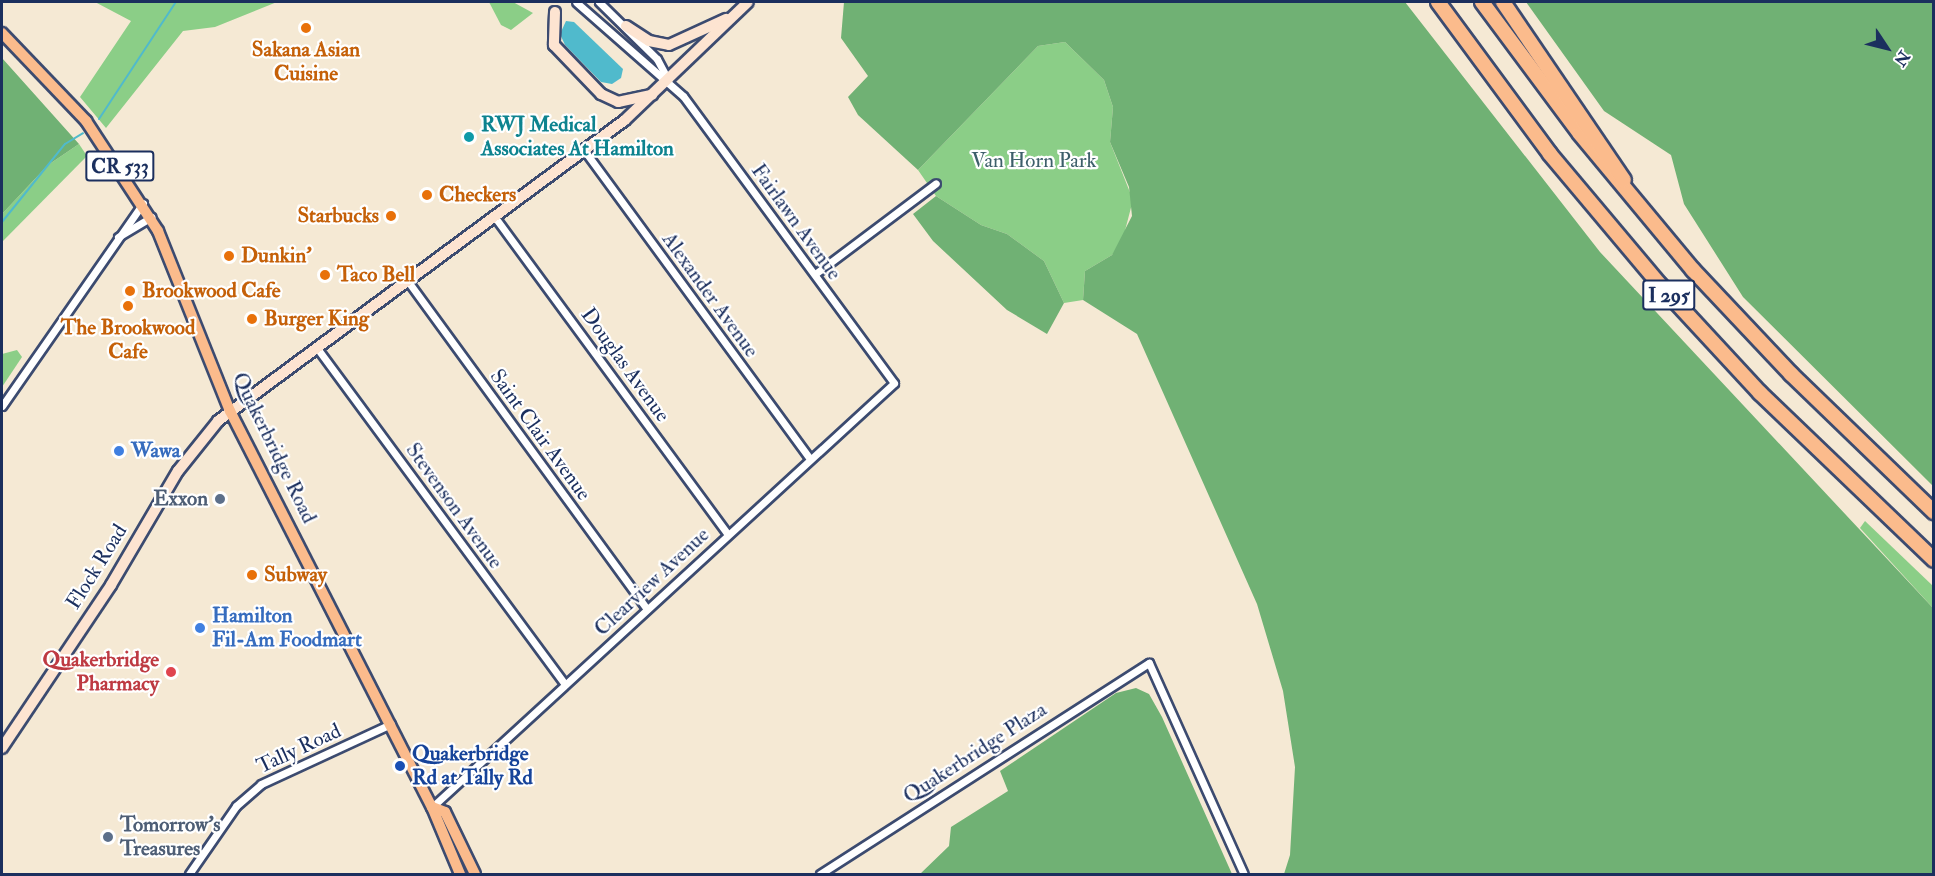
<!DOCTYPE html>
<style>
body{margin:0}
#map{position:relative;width:1935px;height:876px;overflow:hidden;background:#f5e9d4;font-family:"IM FELL Double Pica",serif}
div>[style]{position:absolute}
.green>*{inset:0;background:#8bce87}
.forest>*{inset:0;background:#70b174}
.water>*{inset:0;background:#50bacc}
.stream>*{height:2px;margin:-1px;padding:0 1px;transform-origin:1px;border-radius:1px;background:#50bacc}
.roads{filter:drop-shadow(2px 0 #3c4b70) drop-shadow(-2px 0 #3c4b70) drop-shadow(0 2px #3c4b70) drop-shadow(0 -2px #3c4b70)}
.minor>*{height:7px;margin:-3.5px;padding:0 3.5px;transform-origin:3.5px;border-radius:3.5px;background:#fff}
.secondary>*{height:10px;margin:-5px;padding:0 5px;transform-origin:5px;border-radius:5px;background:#fde4d1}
.primary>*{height:10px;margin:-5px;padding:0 5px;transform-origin:5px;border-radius:5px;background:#fbbb8c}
.motorway>*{height:14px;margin:-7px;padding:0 7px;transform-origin:7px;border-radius:7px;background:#fbbb8c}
.dots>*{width:16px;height:16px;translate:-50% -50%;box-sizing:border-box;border:3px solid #fff;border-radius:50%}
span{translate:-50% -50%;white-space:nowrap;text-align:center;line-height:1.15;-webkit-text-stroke:4.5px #fff;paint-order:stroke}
.shield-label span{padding:2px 4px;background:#fff;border:2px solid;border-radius:4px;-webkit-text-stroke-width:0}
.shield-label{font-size:20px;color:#1b2f5e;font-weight:700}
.food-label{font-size:21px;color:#c56008;font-weight:700}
.left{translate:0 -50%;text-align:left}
.right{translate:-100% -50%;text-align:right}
.culture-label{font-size:21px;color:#0d838f;font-weight:700}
.park-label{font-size:21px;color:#3d5f6a}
.street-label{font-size:21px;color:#1b2f5e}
.shop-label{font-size:21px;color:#366cbe;font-weight:700}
.service-label{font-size:21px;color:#4e5e75;font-weight:700}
.health-label{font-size:21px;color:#be3a42;font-weight:700}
.transit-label{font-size:21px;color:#164399;font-weight:700}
.frame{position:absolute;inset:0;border:3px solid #1b2f5e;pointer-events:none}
.north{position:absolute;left:1857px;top:18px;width:60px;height:60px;-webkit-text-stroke:4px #fff;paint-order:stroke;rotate:125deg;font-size:16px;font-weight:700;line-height:24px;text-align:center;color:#1b2f5e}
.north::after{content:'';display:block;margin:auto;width:21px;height:27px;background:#1b2f5e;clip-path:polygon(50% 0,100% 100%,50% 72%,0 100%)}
</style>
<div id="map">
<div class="green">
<div style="clip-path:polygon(95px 2px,277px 2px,215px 27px,183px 31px,106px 128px,80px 97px,131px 21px)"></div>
<div style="clip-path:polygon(489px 2px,513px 2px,533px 13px,511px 30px,501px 25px)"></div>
<div style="clip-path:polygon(1065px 42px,1104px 80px,1113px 107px,1110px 142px,1133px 200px,1122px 242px,1112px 255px,1085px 271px,1083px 300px,1064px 303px,1044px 261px,1007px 234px,981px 225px,936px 196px,918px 170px,1038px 46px)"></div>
<div style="clip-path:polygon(79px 144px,87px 156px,2px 242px,2px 214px,48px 165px)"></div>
<div style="clip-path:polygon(17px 350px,22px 357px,2px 387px,2px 354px)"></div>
<div style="clip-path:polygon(1865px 521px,1933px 586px,1933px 608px,1860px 528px)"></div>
</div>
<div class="forest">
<div style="clip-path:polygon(844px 2px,1405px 2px,1600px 252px,1933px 608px,1933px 874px,1284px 874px,1290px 855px,1295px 767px,1283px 691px,1257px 604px,1137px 334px,1083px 300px,1085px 271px,1112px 255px,1132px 216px,1129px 187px,1110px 142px,1113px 107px,1104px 80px,1065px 42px,1038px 46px,918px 170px,858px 115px,848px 97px,868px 76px,841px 38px)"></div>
<div style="clip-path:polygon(1526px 2px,1933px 2px,1933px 486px,1743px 297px,1684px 204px,1671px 155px,1604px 111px)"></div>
<div style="clip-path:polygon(2px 58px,79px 144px,48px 165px,2px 214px)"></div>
<div style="clip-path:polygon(936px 196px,981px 225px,1007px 234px,1044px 261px,1064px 303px,1047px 334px,1007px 310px,933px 241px,913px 214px)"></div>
<div style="clip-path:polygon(1136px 688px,1149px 694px,1162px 717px,1232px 874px,920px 874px,949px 846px,951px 827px,1008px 791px,1000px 771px,1116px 693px)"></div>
</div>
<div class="water">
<div style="clip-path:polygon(566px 21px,574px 22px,623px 69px,621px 78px,612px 84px,601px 82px,565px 45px,560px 34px)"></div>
</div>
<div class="stream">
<div style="left:99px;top:119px;width:140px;rotate:-56.7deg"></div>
<div style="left:2px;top:222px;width:100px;rotate:-51.1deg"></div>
<div style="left:65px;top:144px;width:21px;rotate:-31deg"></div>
</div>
<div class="roads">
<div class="minor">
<div style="left:599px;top:2px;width:81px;rotate:44.5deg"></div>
<div style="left:657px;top:59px;width:24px;rotate:62deg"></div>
<div style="left:584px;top:150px;width:383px;rotate:53.8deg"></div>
<div style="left:494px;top:216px;width:395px;rotate:53.7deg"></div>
<div style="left:118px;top:237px;width:39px;rotate:-31deg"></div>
<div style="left:815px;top:274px;width:151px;rotate:-36.9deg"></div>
<div style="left:407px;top:280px;width:407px;rotate:53.9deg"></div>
<div style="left:317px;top:348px;width:418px;rotate:53.6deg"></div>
<div style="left:2px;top:406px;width:247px;rotate:-55.2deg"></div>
<div style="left:432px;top:807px;width:627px;rotate:-42.54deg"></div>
<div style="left:894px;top:383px;width:356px;rotate:-126.3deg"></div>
<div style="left:683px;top:96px;width:142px;rotate:-138.7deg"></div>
<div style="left:189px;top:874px;width:83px;rotate:-55.3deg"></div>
<div style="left:236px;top:806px;width:33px;rotate:-41deg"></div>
<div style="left:261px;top:784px;width:143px;rotate:-24.8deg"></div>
<div style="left:820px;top:874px;width:391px;rotate:-32.7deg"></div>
<div style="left:1149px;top:663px;width:231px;rotate:65.8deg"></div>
</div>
<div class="secondary">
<div style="left:555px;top:12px;width:33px;rotate:92deg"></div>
<div style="left:554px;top:45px;width:68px;rotate:46.2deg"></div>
<div style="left:601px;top:94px;width:19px;rotate:25deg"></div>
<div style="left:618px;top:102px;width:35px;rotate:-12deg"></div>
<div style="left:626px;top:26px;width:27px;rotate:33deg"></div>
<div style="left:649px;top:41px;width:20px;rotate:11deg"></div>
<div style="left:669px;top:45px;width:63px;rotate:-24.5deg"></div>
<div style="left:2px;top:748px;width:196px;rotate:-56.2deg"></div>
<div style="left:111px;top:585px;width:132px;rotate:-59.6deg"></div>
<div style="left:178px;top:471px;width:64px;rotate:-51.3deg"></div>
<div style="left:218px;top:421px;width:506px;rotate:-36.49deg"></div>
<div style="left:625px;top:120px;width:170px;rotate:-43.8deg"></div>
</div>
<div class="primary">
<div style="left:2px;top:33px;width:122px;rotate:46.3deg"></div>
<div style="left:86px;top:121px;width:131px;rotate:56.8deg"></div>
<div style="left:158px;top:231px;width:194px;rotate:68.2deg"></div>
<div style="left:230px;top:411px;width:445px;rotate:63deg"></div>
<div style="left:432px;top:807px;width:73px;rotate:67.3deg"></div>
<div style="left:432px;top:807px;width:14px;rotate:21deg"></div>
<div style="left:445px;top:812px;width:69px;rotate:64.2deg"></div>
</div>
<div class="motorway">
<div style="left:1438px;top:2px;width:189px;rotate:53.6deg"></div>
<div style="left:1550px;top:154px;width:171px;rotate:50deg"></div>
<div style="left:1660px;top:285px;width:147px;rotate:47.2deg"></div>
<div style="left:1760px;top:393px;width:241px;rotate:43.8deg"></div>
<div style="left:1482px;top:2px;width:164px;rotate:53.4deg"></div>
<div style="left:1580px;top:134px;width:177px;rotate:50.3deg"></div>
<div style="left:1693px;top:270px;width:143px;rotate:46.7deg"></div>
<div style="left:1791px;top:374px;width:199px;rotate:44deg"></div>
<div style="left:1503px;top:2px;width:215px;rotate:55.8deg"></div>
</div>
</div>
<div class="dots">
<div style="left:306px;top:28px;background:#e8710a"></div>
<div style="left:469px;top:137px;background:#0f9aa8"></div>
<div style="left:427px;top:195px;background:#e8710a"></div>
<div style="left:391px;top:216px;background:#e8710a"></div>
<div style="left:229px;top:256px;background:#e8710a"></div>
<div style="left:325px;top:275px;background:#e8710a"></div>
<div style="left:130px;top:291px;background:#e8710a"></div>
<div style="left:128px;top:306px;background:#e8710a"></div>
<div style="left:252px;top:319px;background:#e8710a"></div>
<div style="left:119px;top:451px;background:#3f7fe0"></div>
<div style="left:220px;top:499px;background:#5c6f8a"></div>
<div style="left:252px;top:575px;background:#e8710a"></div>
<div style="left:200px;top:628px;background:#3f7fe0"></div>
<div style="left:171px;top:672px;background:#e0444e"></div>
<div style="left:400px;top:766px;background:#1a4fb4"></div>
<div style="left:108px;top:837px;background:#5c6f8a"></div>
</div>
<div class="shield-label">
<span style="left:120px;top:166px">CR 533</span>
<span style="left:1669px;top:295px">I 295</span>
</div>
<div class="food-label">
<span style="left:306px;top:62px">Sakana Asian<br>Cuisine</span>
<span class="left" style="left:439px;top:195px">Checkers</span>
<span class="right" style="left:379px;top:216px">Starbucks</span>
<span class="left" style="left:241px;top:256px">Dunkin'</span>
<span class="left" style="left:337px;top:275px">Taco Bell</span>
<span class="left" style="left:142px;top:291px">Brookwood Cafe</span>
<span class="left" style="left:264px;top:319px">Burger King</span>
<span style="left:128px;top:340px">The Brookwood<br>Cafe</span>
<span class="left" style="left:264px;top:575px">Subway</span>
</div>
<div class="culture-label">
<span class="left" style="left:481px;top:137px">RWJ Medical<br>Associates At Hamilton</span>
</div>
<div class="park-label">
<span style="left:1034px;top:161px">Van Horn Park</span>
</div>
<div class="street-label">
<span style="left:796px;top:222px;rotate:54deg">Fairlawn Avenue</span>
<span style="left:710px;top:295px;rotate:54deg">Alexander Avenue</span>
<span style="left:625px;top:365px;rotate:54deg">Douglas Avenue</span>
<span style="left:540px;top:435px;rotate:54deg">Saint Clair Avenue</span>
<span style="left:274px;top:448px;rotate:64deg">Quakerbridge Road</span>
<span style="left:454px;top:506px;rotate:54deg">Stevenson Avenue</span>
<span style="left:97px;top:567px;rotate:-58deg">Flock Road</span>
<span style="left:652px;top:582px;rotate:-43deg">Clearview Avenue</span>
<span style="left:299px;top:749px;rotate:-25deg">Tally Road</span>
<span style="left:975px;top:753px;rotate:-33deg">Quakerbridge Plaza</span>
</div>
<div class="shop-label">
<span class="left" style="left:131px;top:451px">Wawa</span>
<span class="left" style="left:212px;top:628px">Hamilton<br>Fil-Am Foodmart</span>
</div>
<div class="service-label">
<span class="right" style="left:208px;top:499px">Exxon</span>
<span class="left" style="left:120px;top:837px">Tomorrow's<br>Treasures</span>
</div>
<div class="health-label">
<span class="right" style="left:159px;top:672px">Quakerbridge<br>Pharmacy</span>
</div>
<div class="transit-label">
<span class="left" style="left:412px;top:766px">Quakerbridge<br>Rd at Tally Rd</span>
</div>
<div class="frame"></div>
<div class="north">N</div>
</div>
